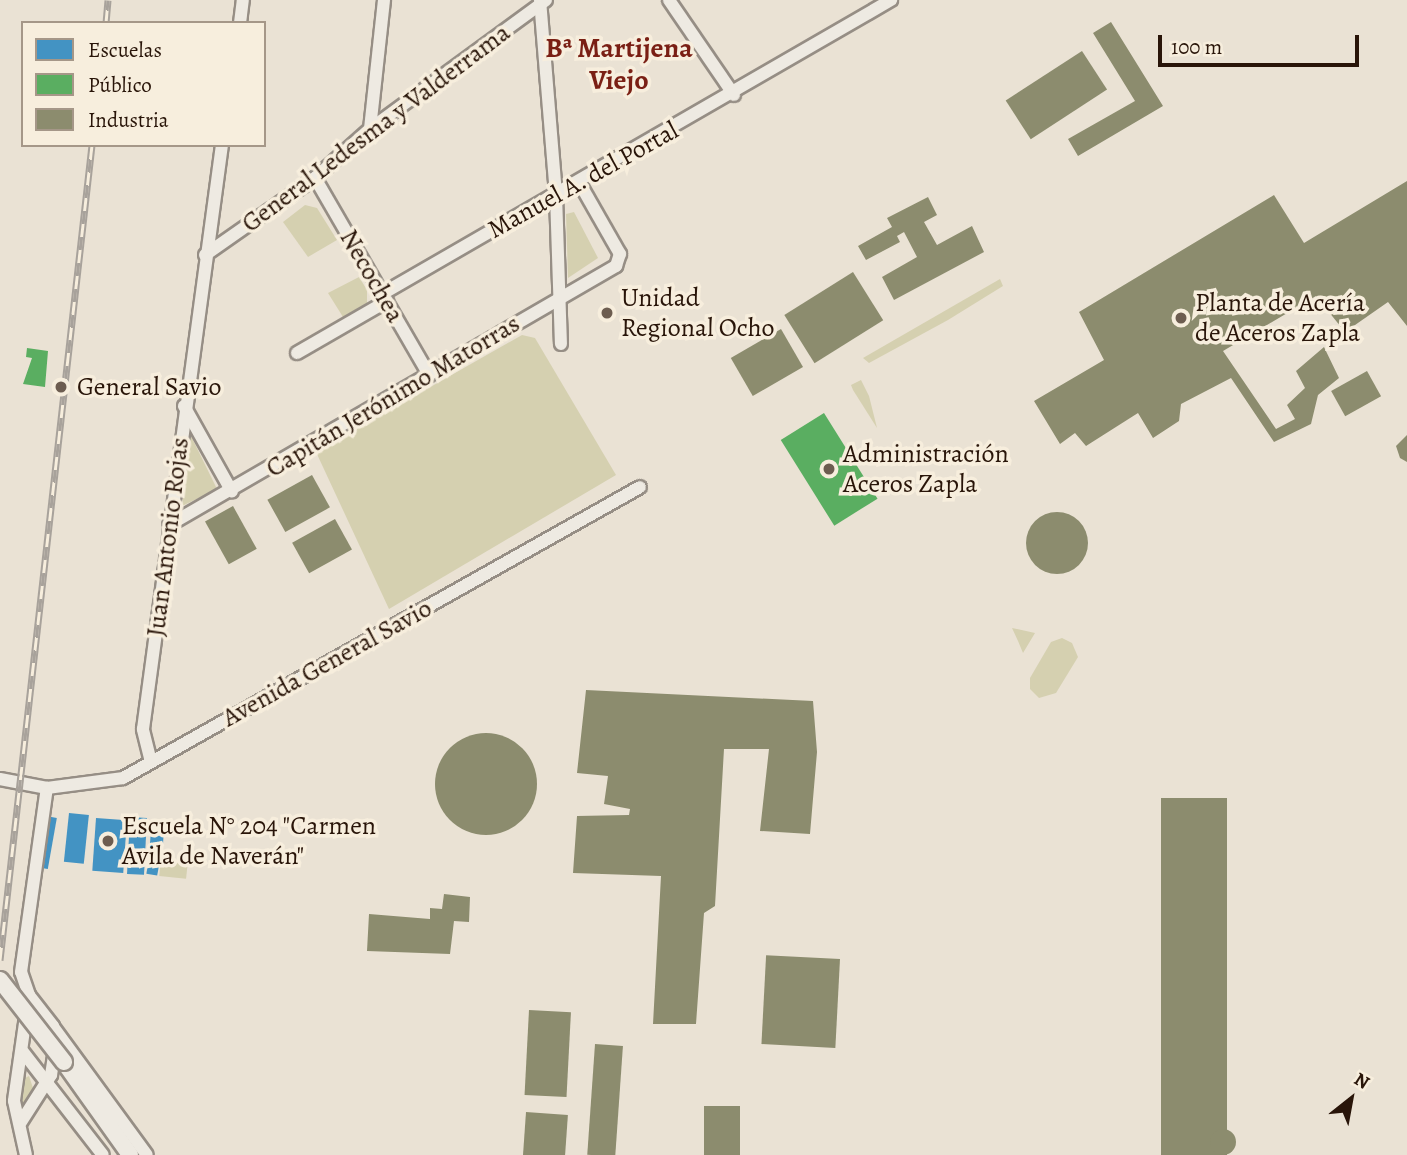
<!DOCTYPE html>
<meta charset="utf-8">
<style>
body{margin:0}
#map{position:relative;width:1407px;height:1155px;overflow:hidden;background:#eae2d4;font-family:Alegreya,serif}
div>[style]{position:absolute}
.green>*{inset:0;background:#d5d0b0;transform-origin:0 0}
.schools>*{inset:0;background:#4393c3;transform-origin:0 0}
.public>*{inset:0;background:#5aae61;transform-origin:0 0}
.industry>*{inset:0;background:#8c8c6e;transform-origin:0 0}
.round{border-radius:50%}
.roads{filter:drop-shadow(2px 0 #968e85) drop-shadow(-2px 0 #968e85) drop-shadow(0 2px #968e85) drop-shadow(0 -2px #968e85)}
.minor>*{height:12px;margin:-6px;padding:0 6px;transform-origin:6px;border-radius:6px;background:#eeeae2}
.tertiary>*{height:16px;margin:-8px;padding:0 8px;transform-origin:8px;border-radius:8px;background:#eeeae2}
.rail>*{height:7px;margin-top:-3.5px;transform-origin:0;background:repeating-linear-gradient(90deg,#f7eedd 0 13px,#a8a29b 0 26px);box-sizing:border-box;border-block:2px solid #a8a29b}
.bridges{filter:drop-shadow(2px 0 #968e85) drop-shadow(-2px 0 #968e85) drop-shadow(0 2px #968e85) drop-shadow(0 -2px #968e85)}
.tertiary-bridge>*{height:16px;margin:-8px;padding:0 8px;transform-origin:8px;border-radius:8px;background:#eeeae2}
.dots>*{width:19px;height:19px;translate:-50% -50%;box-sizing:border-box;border:4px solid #f7eedd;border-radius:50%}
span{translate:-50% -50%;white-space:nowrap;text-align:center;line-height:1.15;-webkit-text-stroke:7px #f7eedd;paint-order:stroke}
.street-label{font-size:26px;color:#291509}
.poi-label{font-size:26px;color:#291509}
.left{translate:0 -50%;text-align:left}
.neighbourhood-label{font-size:28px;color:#7a1f14;font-weight:700}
.legend{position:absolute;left:21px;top:21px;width:245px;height:126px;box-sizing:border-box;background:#f7eedd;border:2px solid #a59788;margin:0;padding:9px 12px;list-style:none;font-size:21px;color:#291509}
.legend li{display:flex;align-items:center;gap:14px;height:35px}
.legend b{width:35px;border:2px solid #a59788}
.north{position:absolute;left:1316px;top:1064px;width:70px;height:70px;-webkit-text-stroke:5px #f7eedd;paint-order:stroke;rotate:31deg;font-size:19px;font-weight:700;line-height:28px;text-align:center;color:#291509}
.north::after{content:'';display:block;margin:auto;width:24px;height:32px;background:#291509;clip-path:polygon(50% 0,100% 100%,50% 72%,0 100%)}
.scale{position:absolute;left:1158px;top:35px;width:201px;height:32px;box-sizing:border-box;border:4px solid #291509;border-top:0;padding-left:9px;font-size:21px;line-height:24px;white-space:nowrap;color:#291509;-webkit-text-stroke:5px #f7eedd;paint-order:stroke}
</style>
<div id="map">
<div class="green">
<div style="clip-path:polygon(305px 205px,317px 208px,337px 240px,308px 257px,283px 222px)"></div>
<div style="clip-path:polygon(574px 212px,598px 258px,568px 278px,566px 214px)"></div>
<div style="clip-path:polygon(359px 277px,367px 290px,367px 303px,343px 317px,328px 293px)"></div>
<div style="clip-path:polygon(1000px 279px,1003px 286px,948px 320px,869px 363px,863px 358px)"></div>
<div style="clip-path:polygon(522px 335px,535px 338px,616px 475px,389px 609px,316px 452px)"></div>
<div style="clip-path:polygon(861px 380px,869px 396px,877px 428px,853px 390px,851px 385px)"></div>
<div style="clip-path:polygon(191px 436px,217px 489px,182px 506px)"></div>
<div style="clip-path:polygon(1012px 628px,1035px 633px,1023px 653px,1018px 641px)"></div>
<div style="clip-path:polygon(1062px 638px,1072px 643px,1078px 657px,1056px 693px,1039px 698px,1030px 689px,1030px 678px,1051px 642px)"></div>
<div style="left:161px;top:859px;width:27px;height:17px;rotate:6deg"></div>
<div style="clip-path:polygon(29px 1076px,33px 1088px,26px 1109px,21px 1109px,25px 1078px)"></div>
</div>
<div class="schools">
<div style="left:69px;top:813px;width:20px;height:49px;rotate:6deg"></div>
<div style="left:46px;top:816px;width:11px;height:52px;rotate:10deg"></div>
<div style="left:130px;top:817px;width:17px;height:57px;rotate:3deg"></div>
<div style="left:96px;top:818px;width:31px;height:53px;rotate:4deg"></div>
<div style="left:151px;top:829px;width:13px;height:19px;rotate:4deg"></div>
<div style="left:150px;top:853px;width:11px;height:21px;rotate:10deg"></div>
</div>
<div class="public">
<div style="clip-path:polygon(27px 348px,48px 351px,45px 387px,23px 384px,32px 358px,26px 357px)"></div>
<div style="left:824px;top:413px;width:101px;height:51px;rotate:58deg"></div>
</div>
<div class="industry">
<div style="clip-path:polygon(1111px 22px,1163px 106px,1078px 156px,1068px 139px,1135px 101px,1093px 33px)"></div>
<div style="left:1082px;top:51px;width:46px;height:91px;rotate:57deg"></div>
<div style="clip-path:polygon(1407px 181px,1407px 326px,1388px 302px,1345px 332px,1316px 296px,1223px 351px,1276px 429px,1295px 419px,1287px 405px,1305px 388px,1296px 371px,1324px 347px,1339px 378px,1318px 395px,1311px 424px,1274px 442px,1231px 378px,1181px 404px,1179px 421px,1153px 438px,1138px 413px,1086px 446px,1075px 433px,1060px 444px,1034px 401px,1104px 360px,1079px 312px,1274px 195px,1304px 243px)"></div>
<div style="clip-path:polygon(928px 197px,937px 215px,924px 222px,937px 245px,972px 226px,984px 252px,894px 300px,882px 277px,917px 257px,904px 232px,897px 236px,900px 242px,866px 260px,858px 246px,892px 227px,887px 218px)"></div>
<div style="left:853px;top:272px;width:57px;height:81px;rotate:58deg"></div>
<div style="left:781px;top:329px;width:44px;height:58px;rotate:60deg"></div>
<div style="left:1367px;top:371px;width:29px;height:41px;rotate:61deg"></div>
<div style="clip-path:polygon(1407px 435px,1407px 462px,1400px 458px,1396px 446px)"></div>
<div style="left:312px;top:475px;width:37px;height:51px;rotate:61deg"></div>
<div style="left:233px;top:506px;width:49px;height:32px;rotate:61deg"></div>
<div class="round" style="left:1026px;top:512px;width:62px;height:62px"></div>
<div style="left:335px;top:519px;width:35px;height:49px;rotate:61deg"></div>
<div style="clip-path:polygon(586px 690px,813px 701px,817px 752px,810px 834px,760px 831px,769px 749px,724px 749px,715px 906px,704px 913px,696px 1024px,653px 1024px,661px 876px,573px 873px,577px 816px,629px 815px,630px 809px,604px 804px,608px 776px,577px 773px)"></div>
<div class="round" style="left:435px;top:733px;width:102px;height:102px"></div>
<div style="left:1161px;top:798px;width:66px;height:358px"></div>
<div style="clip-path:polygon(444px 894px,470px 897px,469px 922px,454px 921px,450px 954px,367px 951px,369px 914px,430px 919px,430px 908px,442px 909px)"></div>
<div style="left:840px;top:959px;width:89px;height:74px;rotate:93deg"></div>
<div style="left:529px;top:1010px;width:42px;height:85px;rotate:3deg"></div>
<div style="left:595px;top:1044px;width:28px;height:111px;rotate:4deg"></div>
<div style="left:704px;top:1106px;width:36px;height:49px"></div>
<div style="left:526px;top:1112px;width:42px;height:43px;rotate:4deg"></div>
<div class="round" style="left:1210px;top:1129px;width:26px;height:26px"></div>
</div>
<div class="roads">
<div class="minor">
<div style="left:540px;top:0;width:196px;rotate:85.3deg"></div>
<div style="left:556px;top:195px;width:149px;rotate:88.1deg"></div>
<div style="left:669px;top:0;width:115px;rotate:55.6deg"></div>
<div style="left:240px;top:23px;width:23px;rotate:-83deg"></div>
<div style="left:370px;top:129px;width:130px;rotate:-83.8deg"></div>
<div style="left:315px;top:178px;width:228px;rotate:59.9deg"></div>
<div style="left:205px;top:255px;width:134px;rotate:-35deg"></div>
<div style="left:315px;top:178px;width:74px;rotate:-41.7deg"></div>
<div style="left:370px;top:129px;width:218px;rotate:-36.2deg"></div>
<div style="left:382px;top:294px;width:588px;rotate:-30.01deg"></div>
<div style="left:297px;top:353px;width:104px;rotate:-30deg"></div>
<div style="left:184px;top:406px;width:98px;rotate:60.8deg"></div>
<div style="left:169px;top:525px;width:517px;rotate:-30.09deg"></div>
<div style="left:616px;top:266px;width:13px;rotate:-72deg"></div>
<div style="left:620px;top:254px;width:83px;rotate:-119.7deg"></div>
<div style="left:151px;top:762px;width:34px;rotate:-104deg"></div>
<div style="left:143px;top:729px;width:589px;rotate:-82.3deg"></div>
<div style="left:0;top:779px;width:48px;rotate:10.8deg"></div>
<div style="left:47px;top:788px;width:77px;rotate:-7.5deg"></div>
<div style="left:123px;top:778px;width:593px;rotate:-29.37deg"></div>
<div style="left:29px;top:995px;width:24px;rotate:-109deg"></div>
<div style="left:21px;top:972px;width:186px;rotate:-82deg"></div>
<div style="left:54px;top:1028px;width:157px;rotate:53.8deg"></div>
<div style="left:23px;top:1052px;width:130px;rotate:52.2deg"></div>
<div style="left:21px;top:1122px;width:56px;rotate:-57.4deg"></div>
<div style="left:51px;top:1075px;width:32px;rotate:-81deg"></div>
<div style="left:56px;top:1043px;width:17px;rotate:-100deg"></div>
<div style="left:53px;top:1026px;width:39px;rotate:-128deg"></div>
<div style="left:29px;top:995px;width:107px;rotate:98.1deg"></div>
<div style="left:14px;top:1101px;width:55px;rotate:77.5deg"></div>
</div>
<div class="tertiary">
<div style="left:64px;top:1062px;width:114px;rotate:54.6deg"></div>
</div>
</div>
<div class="rail">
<div style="left:106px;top:23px;width:23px;rotate:-85deg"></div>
<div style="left:0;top:960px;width:820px;rotate:-83.56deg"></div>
</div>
<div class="bridges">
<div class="tertiary-bridge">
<div style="left:0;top:980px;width:104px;rotate:52deg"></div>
</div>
</div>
<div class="dots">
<div style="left:607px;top:313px;background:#6d5d50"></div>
<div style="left:1181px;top:318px;background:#6d5d50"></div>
<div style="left:61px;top:387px;background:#6d5d50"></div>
<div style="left:829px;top:469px;background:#6d5d50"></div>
<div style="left:108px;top:841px;background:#6d5d50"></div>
</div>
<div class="street-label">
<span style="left:376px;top:128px;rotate:-37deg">General Ledesma y Valderrama</span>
<span style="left:583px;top:180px;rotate:-29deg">Manuel A. del Portal</span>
<span style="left:372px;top:276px;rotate:60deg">Necochea</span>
<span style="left:393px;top:396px;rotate:-31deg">Capitán Jerónimo Matorras</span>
<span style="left:168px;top:537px;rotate:-83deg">Juan Antonio Rojas</span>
<span style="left:327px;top:663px;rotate:-29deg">Avenida General Savio</span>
</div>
<div class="poi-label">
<span class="left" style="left:621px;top:313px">Unidad<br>Regional Ocho</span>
<span class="left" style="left:1195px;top:318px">Planta de Acería<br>de Aceros Zapla</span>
<span class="left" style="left:77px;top:387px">General Savio</span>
<span class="left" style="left:843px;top:469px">Administración<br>Aceros Zapla</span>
<span class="left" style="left:122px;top:841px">Escuela N° 204 "Carmen<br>Avila de Naverán"</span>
</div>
<div class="neighbourhood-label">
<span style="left:619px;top:64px">Bª Martijena<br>Viejo</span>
</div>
<ul class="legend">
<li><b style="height:19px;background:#4393c3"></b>Escuelas</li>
<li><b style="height:19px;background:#5aae61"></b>Público</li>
<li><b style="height:19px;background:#8c8c6e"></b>Industria</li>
</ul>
<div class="north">N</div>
<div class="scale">100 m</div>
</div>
